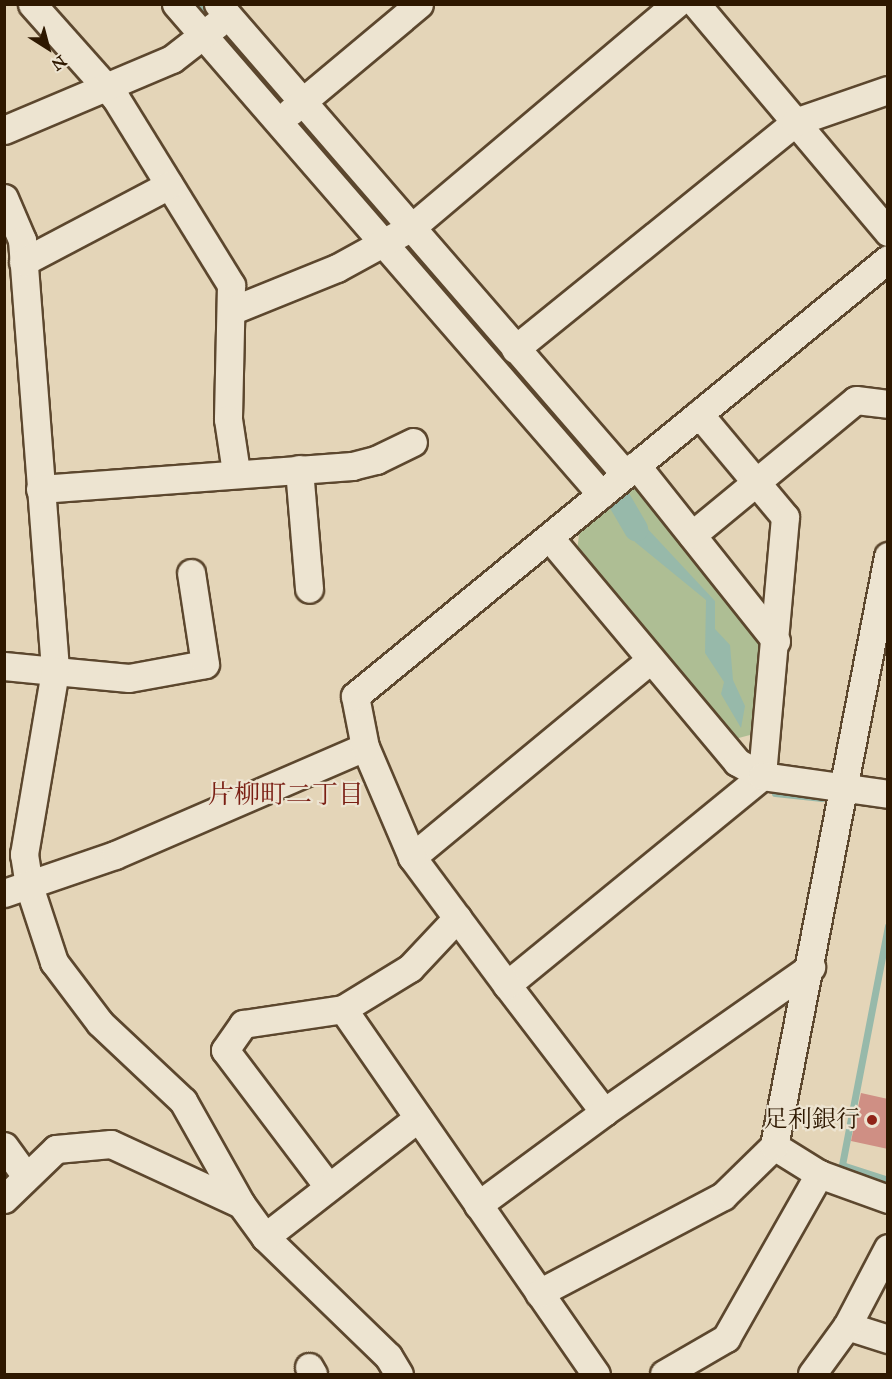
<!DOCTYPE html>
<meta charset="utf-8">
<style>
body{margin:0}
#map{position:relative;width:892px;height:1379px;overflow:hidden;background:#e4d5b8;font-family:"IM FELL Great Primer","Noto Serif JP",serif}
div>[style]{position:absolute}
.green>*{inset:0;background:#aebe94}
.water>*{inset:0;background:#97b9aa}
.stream>*{height:7px;margin:-3.5px;padding:0 3.5px;transform-origin:3.5px;border-radius:3.5px;background:#97b9aa}
.canal>*{height:24px;margin:-12px;padding:0 12px;transform-origin:12px;border-radius:12px;background:#97b9aa}
.building>*{inset:0;background:#cf8f84}
.roads{filter:drop-shadow(2px 0 #5c472e) drop-shadow(-2px 0 #5c472e) drop-shadow(0 2px #5c472e) drop-shadow(0 -2px #5c472e)}
.minor>*{height:27px;margin:-13.5px;padding:0 13.5px;transform-origin:13.5px;border-radius:13.5px;background:#ede4d1}
.dots>*{width:16px;height:16px;translate:-50% -50%;box-sizing:border-box;border:3px solid #ede4d1;border-radius:50%}
span{translate:-50% -50%;white-space:nowrap;text-align:center;line-height:1.15;-webkit-text-stroke:4.5px #ede4d1;paint-order:stroke}
.poi-label{font-size:24px;color:#2e1800}
.right{translate:-100% -50%;text-align:right}
.neighbourhood-label{font-size:26px;color:#7a1f14}
.frame{position:absolute;inset:0;border:6px solid #2e1800;pointer-events:none}
.north{position:absolute;left:18px;top:18px;width:60px;height:60px;-webkit-text-stroke:4px #ede4d1;paint-order:stroke;rotate:144deg;font-size:16px;font-weight:700;line-height:24px;text-align:center;color:#2e1800}
.north::after{content:'';display:block;margin:auto;width:21px;height:27px;background:#2e1800;clip-path:polygon(50% 0,100% 100%,50% 72%,0 100%)}
</style>
<div id="map">
<div class="green">
<div style="clip-path:polygon(640px 478px,765px 633px,750px 735px,731px 740px,577px 551px,580px 527px)"></div>
</div>
<div class="water">
<div style="clip-path:polygon(645px 526px,715px 601px,715px 629px,730px 645px,733px 680px,745px 706px,741px 728px,721px 694px,724px 682px,705px 653px,706px 600px,635px 542px,631px 532px)"></div>
</div>
<div class="stream">
<div style="left:775px;top:793px;width:47px;rotate:6.1deg"></div>
<div style="left:888px;top:926px;width:243px;rotate:100.9deg"></div>
<div style="left:842px;top:1165px;width:48px;rotate:18.1deg"></div>
</div>
<div class="canal">
<div style="left:197px;top:4px;width:622px;rotate:49.11deg"></div>
<div style="left:604px;top:474px;width:64px;rotate:59.8deg"></div>
</div>
<div class="building">
<div style="clip-path:polygon(861px 1093px,888px 1099px,888px 1149px,851px 1141px)"></div>
</div>
<div class="roads">
<div class="minor">
<div style="left:32px;top:4px;width:125px;rotate:48.3deg"></div>
<div style="left:115px;top:97px;width:221px;rotate:58.3deg"></div>
<div style="left:231px;top:285px;width:134px;rotate:91.3deg"></div>
<div style="left:228px;top:419px;width:54px;rotate:81.4deg"></div>
<div style="left:176px;top:4px;width:649px;rotate:49.06deg"></div>
<div style="left:218px;top:4px;width:622px;rotate:49.11deg"></div>
<div style="left:696px;top:4px;width:298px;rotate:49.9deg"></div>
<div style="left:290px;top:112px;width:168px;rotate:-39.9deg"></div>
<div style="left:4px;top:130px;width:182px;rotate:-22.9deg"></div>
<div style="left:172px;top:59px;width:57px;rotate:-37.9deg"></div>
<div style="left:4px;top:198px;width:46px;rotate:66.8deg"></div>
<div style="left:22px;top:240px;width:432px;rotate:85.6deg"></div>
<div style="left:55px;top:671px;width:74px;rotate:5.4deg"></div>
<div style="left:129px;top:678px;width:77px;rotate:-10.4deg"></div>
<div style="left:205px;top:664px;width:92px;rotate:-98.7deg"></div>
<div style="left:23px;top:262px;width:165px;rotate:-27.8deg"></div>
<div style="left:233px;top:310px;width:112px;rotate:-22deg"></div>
<div style="left:337px;top:268px;width:85px;rotate:-28.7deg"></div>
<div style="left:412px;top:227px;width:346px;rotate:-40.2deg"></div>
<div style="left:515px;top:349px;width:360px;rotate:-39deg"></div>
<div style="left:795px;top:122px;width:98px;rotate:-19deg"></div>
<div style="left:699px;top:414px;width:134px;rotate:50.1deg"></div>
<div style="left:785px;top:517px;width:260px;rotate:95.1deg"></div>
<div style="left:762px;top:776px;width:330px;rotate:140.7deg"></div>
<div style="left:507px;top:985px;width:160px;rotate:52.6deg"></div>
<div style="left:604px;top:1112px;width:253px;rotate:-35deg"></div>
<div style="left:636px;top:465px;width:225px;rotate:51.5deg"></div>
<div style="left:299px;top:469px;width:120px;rotate:85.2deg"></div>
<div style="left:40px;top:489px;width:313px;rotate:-4.2deg"></div>
<div style="left:352px;top:466px;width:25px;rotate:-14deg"></div>
<div style="left:376px;top:460px;width:41px;rotate:-25.9deg"></div>
<div style="left:692px;top:535px;width:212px;rotate:-39.5deg"></div>
<div style="left:856px;top:400px;width:32px;rotate:7deg"></div>
<div style="left:549px;top:537px;width:293px;rotate:50.1deg"></div>
<div style="left:737px;top:762px;width:29px;rotate:29deg"></div>
<div style="left:762px;top:776px;width:127px;rotate:8.1deg"></div>
<div style="left:4px;top:666px;width:51px;rotate:5.6deg"></div>
<div style="left:55px;top:671px;width:186px;rotate:99.6deg"></div>
<div style="left:24px;top:854px;width:32px;rotate:81deg"></div>
<div style="left:29px;top:886px;width:80px;rotate:71.8deg"></div>
<div style="left:54px;top:962px;width:76px;rotate:53deg"></div>
<div style="left:100px;top:1023px;width:114px;rotate:43.2deg"></div>
<div style="left:183px;top:1101px;width:118px;rotate:60.6deg"></div>
<div style="left:241px;top:1204px;width:41px;rotate:54deg"></div>
<div style="left:265px;top:1237px;width:171px;rotate:44.1deg"></div>
<div style="left:388px;top:1356px;width:21px;rotate:59deg"></div>
<div style="left:412px;top:857px;width:310px;rotate:-39.6deg"></div>
<div style="left:4px;top:893px;width:117px;rotate:-18.9deg"></div>
<div style="left:115px;top:855px;width:272px;rotate:-23.4deg"></div>
<div style="left:507px;top:985px;width:159px;rotate:-126.6deg"></div>
<div style="left:412px;top:857px;width:120px;rotate:-113.1deg"></div>
<div style="left:365px;top:747px;width:52px;rotate:-101.1deg"></div>
<div style="left:355px;top:696px;width:689px;rotate:-39.35deg"></div>
<div style="left:343px;top:1009px;width:444px;rotate:55.3deg"></div>
<div style="left:4px;top:1146px;width:36px;rotate:54deg"></div>
<div style="left:774px;top:1146px;width:53px;rotate:31.9deg"></div>
<div style="left:819px;top:1174px;width:73px;rotate:19.9deg"></div>
<div style="left:327px;top:1185px;width:169px;rotate:-127.1deg"></div>
<div style="left:225px;top:1050px;width:32px;rotate:-55deg"></div>
<div style="left:243px;top:1024px;width:101px;rotate:-8.5deg"></div>
<div style="left:343px;top:1009px;width:79px;rotate:-31.5deg"></div>
<div style="left:410px;top:968px;width:69px;rotate:-46.8deg"></div>
<div style="left:4px;top:1199px;width:72px;rotate:-43.9deg"></div>
<div style="left:56px;top:1149px;width:55px;rotate:-5.2deg"></div>
<div style="left:111px;top:1144px;width:143px;rotate:24.8deg"></div>
<div style="left:478px;top:1205px;width:157px;rotate:-36.4deg"></div>
<div style="left:265px;top:1237px;width:194px;rotate:-37.9deg"></div>
<div style="left:539px;top:1293px;width:208px;rotate:-27.8deg"></div>
<div style="left:723px;top:1196px;width:71px;rotate:-44.4deg"></div>
<div style="left:774px;top:1146px;width:601px;rotate:-79.06deg"></div>
<div style="left:847px;top:1326px;width:43px;rotate:17.6deg"></div>
<div style="left:309px;top:1367px;width:8px;rotate:60deg"></div>
<div style="left:664px;top:1374px;width:72px;rotate:-30.1deg"></div>
<div style="left:726px;top:1338px;width:189px;rotate:-60.4deg"></div>
<div style="left:812px;top:1374px;width:59px;rotate:-53.9deg"></div>
<div style="left:847px;top:1326px;width:88px;rotate:-62.3deg"></div>
</div>
</div>
<div class="dots">
<div style="left:872px;top:1120px;background:#8f2418"></div>
</div>
<div class="poi-label">
<span class="right" style="left:860px;top:1120px">足利銀行</span>
</div>
<div class="neighbourhood-label">
<span style="left:286px;top:795px">片柳町二丁目</span>
</div>
<div class="frame"></div>
<div class="north">N</div>
</div>
